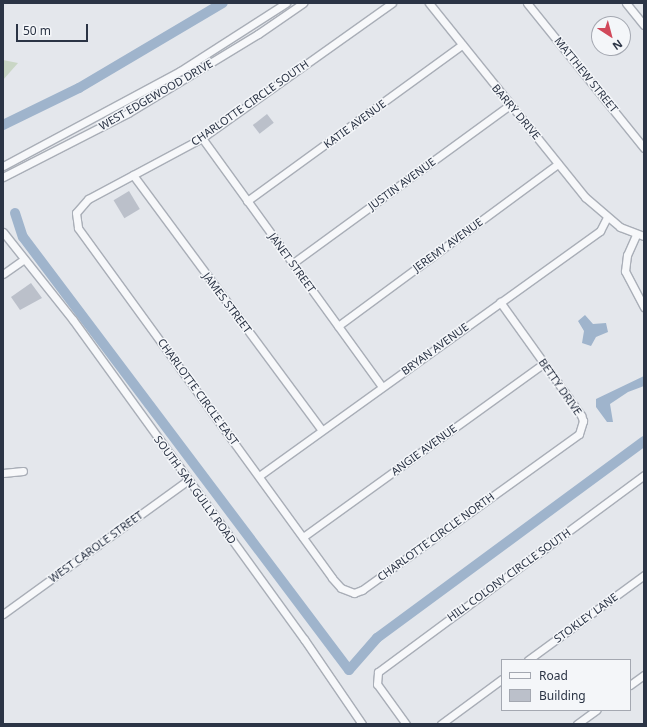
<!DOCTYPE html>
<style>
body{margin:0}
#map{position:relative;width:647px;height:727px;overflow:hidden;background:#e4e7ec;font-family:"Noto Sans",sans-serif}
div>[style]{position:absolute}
.green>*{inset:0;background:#c9d6c5}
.water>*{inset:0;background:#9fb4cc}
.canal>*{height:10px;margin:-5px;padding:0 5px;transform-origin:5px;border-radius:5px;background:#9fb4cc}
.building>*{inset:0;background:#bbc0ca;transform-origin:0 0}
.roads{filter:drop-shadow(1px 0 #a9aeb7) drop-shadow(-1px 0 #a9aeb7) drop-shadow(0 1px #a9aeb7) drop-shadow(0 -1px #a9aeb7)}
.street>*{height:7px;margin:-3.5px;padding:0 3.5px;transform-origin:3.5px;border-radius:3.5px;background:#f7f8fa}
span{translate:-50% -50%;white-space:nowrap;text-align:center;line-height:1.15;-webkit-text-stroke:3px #f4f6f9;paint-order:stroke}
.street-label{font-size:11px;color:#2b3445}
.frame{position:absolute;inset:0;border:4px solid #2b3445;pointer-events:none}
.legend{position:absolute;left:501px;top:659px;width:130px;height:52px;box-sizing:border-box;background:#f4f6f9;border:1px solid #a4a8b1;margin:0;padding:5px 7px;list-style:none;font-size:12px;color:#2b3445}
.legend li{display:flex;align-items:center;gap:8px;height:20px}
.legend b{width:20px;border:1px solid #a4a8b1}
.north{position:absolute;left:591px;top:16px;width:40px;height:40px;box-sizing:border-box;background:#f4f6f9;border:1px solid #a4a8b1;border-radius:50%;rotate:144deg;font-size:11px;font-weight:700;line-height:16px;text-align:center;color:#2b3445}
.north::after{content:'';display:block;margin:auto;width:14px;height:18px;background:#d1495b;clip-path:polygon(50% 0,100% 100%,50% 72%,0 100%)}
.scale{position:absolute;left:16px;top:24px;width:72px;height:18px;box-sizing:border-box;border:2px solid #2b3445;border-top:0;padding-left:5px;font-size:12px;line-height:14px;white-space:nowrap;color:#2b3445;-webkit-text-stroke:3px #f4f6f9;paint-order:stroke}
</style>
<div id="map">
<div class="green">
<div style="clip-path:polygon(3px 60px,18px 63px,3px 80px)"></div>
</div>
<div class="water">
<div style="clip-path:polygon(585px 315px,593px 324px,606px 323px,608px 332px,596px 337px,591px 346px,582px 343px,584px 331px,578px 321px)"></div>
<div style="clip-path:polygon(644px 376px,644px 386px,628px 392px,610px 404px,613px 422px,607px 422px,596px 407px,596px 399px)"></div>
</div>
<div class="canal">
<div style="left:3px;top:125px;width:85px;rotate:-26deg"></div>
<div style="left:79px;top:88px;width:167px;rotate:-30.6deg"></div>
<div style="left:15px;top:213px;width:25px;rotate:72deg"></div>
<div style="left:23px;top:237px;width:542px;rotate:53.02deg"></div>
<div style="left:349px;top:670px;width:43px;rotate:-48.8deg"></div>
<div style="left:377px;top:638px;width:332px;rotate:-36.4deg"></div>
</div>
<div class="building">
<div style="left:267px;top:114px;width:11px;height:18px;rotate:52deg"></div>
<div style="left:129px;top:191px;width:21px;height:18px;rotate:59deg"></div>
<div style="clip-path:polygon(31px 283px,42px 298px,20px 310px,11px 297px)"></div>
</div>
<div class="roads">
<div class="street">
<div style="left:392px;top:3px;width:233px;rotate:144.6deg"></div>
<div style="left:202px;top:138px;width:129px;rotate:151.8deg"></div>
<div style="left:88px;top:199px;width:18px;rotate:131deg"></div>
<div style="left:76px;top:213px;width:15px;rotate:82deg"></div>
<div style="left:78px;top:228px;width:432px;rotate:54deg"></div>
<div style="left:332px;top:578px;width:13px;rotate:48deg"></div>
<div style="left:341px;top:588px;width:14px;rotate:21deg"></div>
<div style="left:354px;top:593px;width:9px;rotate:-21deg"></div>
<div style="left:362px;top:590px;width:267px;rotate:-35.7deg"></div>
<div style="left:579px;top:434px;width:14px;rotate:-73deg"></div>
<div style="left:583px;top:421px;width:6px;rotate:-108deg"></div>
<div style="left:581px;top:415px;width:139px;rotate:-125.6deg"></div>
<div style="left:429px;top:3px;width:249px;rotate:51.2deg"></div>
<div style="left:585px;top:197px;width:46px;rotate:40.6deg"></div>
<div style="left:620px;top:227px;width:26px;rotate:21deg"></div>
<div style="left:527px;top:3px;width:186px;rotate:51.1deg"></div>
<div style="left:626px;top:3px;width:28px;rotate:51deg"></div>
<div style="left:202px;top:138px;width:307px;rotate:54.1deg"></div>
<div style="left:3px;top:166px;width:201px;rotate:-28.2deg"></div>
<div style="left:180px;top:71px;width:126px;rotate:-32.7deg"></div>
<div style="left:133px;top:175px;width:317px;rotate:53.5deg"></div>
<div style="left:3px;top:177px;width:140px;rotate:-27.1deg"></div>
<div style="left:128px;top:113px;width:152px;rotate:-31.3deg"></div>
<div style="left:258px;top:34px;width:55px;rotate:-34.6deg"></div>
<div style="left:247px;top:201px;width:266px;rotate:-36deg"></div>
<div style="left:3px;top:232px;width:112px;rotate:51.5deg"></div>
<div style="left:73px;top:320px;width:394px;rotate:54.1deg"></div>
<div style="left:304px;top:639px;width:103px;rotate:55.7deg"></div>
<div style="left:636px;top:235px;width:22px;rotate:114deg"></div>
<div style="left:627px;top:255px;width:16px;rotate:97deg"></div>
<div style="left:625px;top:271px;width:41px;rotate:62.2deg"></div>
<div style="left:293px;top:263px;width:268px;rotate:-36.1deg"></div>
<div style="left:3px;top:274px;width:24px;rotate:-35deg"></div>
<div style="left:338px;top:326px;width:273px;rotate:-36.4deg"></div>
<div style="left:3px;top:473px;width:20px;rotate:-6deg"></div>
<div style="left:259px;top:476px;width:420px;rotate:-35.7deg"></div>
<div style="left:600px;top:231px;width:16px;rotate:-63deg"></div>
<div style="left:303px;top:537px;width:297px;rotate:-35.8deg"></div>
<div style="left:3px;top:614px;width:228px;rotate:-35.9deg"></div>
<div style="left:528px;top:660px;width:144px;rotate:-36.2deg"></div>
<div style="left:630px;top:685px;width:17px;rotate:-36deg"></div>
<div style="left:406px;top:724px;width:49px;rotate:-125.9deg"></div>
<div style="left:377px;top:684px;width:12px;rotate:-85deg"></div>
<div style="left:378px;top:672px;width:331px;rotate:-36.5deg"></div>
<div style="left:441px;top:724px;width:76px;rotate:-36.4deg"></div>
<div style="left:577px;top:724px;width:24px;rotate:-36deg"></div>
</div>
</div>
<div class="street-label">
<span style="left:586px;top:75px;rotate:51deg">MATTHEW STREET</span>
<span style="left:156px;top:95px;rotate:-30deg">WEST EDGEWOOD DRIVE</span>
<span style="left:250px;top:103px;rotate:-35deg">CHARLOTTE CIRCLE SOUTH</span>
<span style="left:516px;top:112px;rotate:50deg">BARRY DRIVE</span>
<span style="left:355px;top:124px;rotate:-36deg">KATIE AVENUE</span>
<span style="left:402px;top:184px;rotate:-36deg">JUSTIN AVENUE</span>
<span style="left:448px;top:245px;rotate:-36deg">JEREMY AVENUE</span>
<span style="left:292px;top:263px;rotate:54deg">JANET STREET</span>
<span style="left:227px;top:303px;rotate:53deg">JAMES STREET</span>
<span style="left:435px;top:349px;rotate:-36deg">BRYAN AVENUE</span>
<span style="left:560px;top:387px;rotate:55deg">BETTY DRIVE</span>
<span style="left:198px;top:392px;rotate:54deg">CHARLOTTE CIRCLE EAST</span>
<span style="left:424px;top:450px;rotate:-36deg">ANGIE AVENUE</span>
<span style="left:195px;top:490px;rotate:54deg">SOUTH SAN GULLY ROAD</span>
<span style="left:436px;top:537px;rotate:-36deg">CHARLOTTE CIRCLE NORTH</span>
<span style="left:96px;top:547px;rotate:-36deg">WEST CAROLE STREET</span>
<span style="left:509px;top:575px;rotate:-36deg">HILL COLONY CIRCLE SOUTH</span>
<span style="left:586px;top:618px;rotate:-36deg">STOKLEY LANE</span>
</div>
<div class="frame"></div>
<ul class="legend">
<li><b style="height:5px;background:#f7f8fa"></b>Road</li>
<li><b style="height:11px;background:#bbc0ca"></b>Building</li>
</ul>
<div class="north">N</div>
<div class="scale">50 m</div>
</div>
